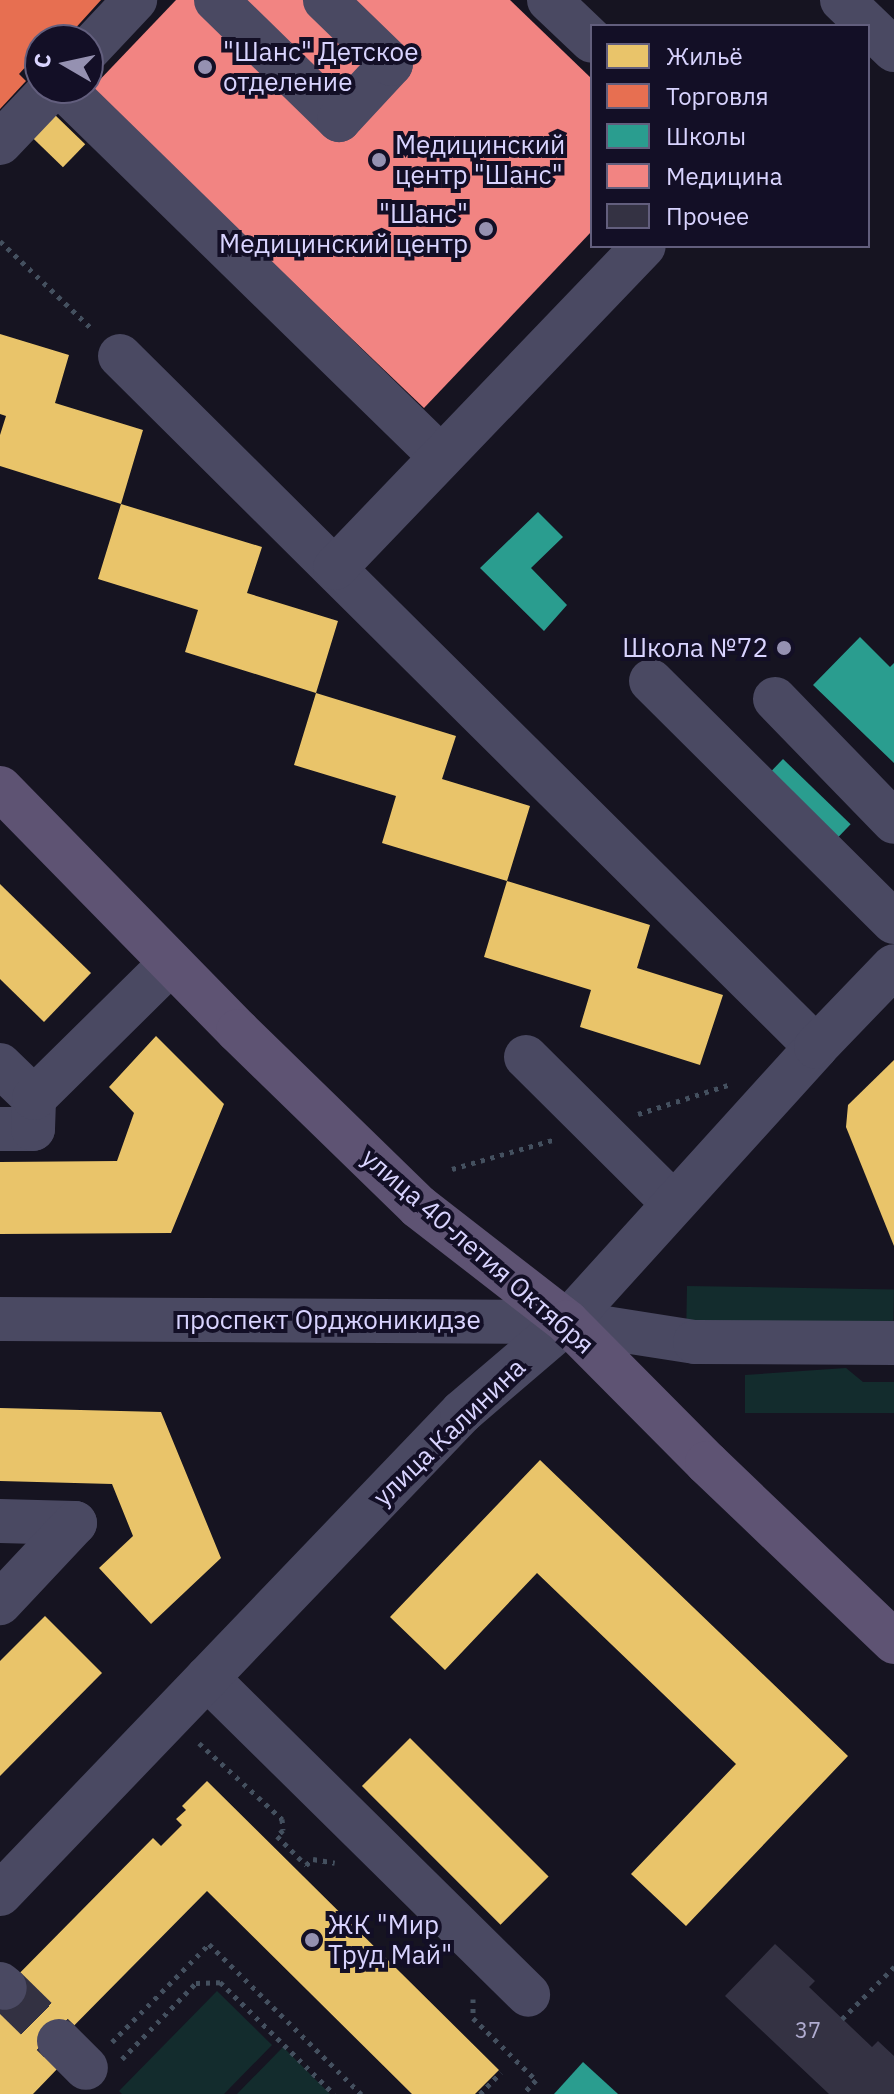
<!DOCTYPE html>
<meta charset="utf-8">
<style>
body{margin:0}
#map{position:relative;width:894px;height:2094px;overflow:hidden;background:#161421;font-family:"IBM Plex Sans",sans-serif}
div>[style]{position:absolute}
.green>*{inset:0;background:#132c2d;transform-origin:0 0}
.homes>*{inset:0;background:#e9c46a;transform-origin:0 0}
.shops>*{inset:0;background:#e76f51}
.schools>*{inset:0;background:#2a9d8f;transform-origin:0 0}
.health>*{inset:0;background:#f28482}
.building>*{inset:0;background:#343243}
.minor-tunnel>*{height:44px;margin-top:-22px;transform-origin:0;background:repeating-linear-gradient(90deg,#333142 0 44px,transparent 0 66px)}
.path>*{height:5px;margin-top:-2.5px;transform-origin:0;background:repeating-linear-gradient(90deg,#44505f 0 4px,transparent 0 10px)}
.minor>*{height:44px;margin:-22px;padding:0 22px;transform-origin:22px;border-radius:22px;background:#4a4962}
.major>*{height:44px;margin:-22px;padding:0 22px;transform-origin:22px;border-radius:22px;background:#5e5373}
.dots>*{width:22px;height:22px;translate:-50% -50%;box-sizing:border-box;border:4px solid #130f26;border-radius:50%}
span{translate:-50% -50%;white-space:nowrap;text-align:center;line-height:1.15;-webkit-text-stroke:8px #130f26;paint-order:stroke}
.number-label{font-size:22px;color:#b0acd0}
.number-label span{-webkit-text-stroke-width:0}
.poi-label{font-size:26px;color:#d9d4ff}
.left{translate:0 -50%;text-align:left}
.right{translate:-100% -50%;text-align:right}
.street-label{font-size:26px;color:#d9d4ff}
.legend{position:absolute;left:590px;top:24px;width:280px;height:224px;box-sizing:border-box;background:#130f26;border:2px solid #625e7d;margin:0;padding:10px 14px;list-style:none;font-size:24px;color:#d9d4ff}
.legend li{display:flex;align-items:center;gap:16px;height:40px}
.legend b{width:40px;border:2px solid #625e7d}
.north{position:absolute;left:24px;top:24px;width:80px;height:80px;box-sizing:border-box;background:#130f26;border:2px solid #625e7d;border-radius:50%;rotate:279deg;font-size:22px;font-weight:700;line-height:32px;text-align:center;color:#d9d4ff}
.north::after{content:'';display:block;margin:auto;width:28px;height:36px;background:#9591b1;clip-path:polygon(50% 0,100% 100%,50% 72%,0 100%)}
</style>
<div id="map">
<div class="green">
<div style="left:687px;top:1286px;width:207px;height:44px;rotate:1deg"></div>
<div style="clip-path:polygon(846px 1368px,863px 1382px,894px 1382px,894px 1413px,745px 1413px,745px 1375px)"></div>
<div style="clip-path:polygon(217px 1991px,272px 2045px,224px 2094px,122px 2094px,119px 2091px)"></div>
<div style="clip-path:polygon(283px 2047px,330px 2094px,237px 2094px)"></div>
</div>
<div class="homes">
<div style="clip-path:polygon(365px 0,484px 0,541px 55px,485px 115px)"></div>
<div style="left:55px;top:115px;width:42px;height:32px;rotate:44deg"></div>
<div style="clip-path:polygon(0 334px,69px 355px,55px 403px,143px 430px,121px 504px,0 466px,0 435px,6px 416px,0 414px)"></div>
<div style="clip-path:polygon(121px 504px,262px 547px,247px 593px,338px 621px,316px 693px,456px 736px,442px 779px,530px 806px,507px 881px,382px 843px,396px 796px,294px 765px,316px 693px,185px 652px,198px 610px,98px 579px)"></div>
<div style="clip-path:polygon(507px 881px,650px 925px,637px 968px,723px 995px,700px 1065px,580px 1027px,591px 990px,484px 957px)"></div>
<div style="clip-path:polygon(0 884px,91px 973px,44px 1022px,0 979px)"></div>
<div style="clip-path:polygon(156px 1036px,224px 1104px,171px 1233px,0 1234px,0 1162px,117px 1161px,134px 1113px,109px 1087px)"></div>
<div style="clip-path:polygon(894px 1060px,894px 1246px,846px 1127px,848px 1105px)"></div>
<div style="clip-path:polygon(0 1408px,161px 1412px,221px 1558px,151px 1624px,99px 1568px,133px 1536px,112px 1484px,0 1481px)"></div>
<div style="clip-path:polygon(540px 1460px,848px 1756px,686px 1926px,631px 1874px,736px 1764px,537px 1573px,445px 1670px,390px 1617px)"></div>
<div style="clip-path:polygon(45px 1616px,102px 1673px,0 1776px,0 1661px)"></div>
<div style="left:410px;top:1738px;width:196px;height:68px;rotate:45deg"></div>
<div style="clip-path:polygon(207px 1781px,499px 2070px,475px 2094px,412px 2094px,207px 1891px,47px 2053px,60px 2066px,33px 2094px,0 2094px,0 1993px,153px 1838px,161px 1846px,182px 1825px,176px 1819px,186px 1810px,182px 1806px)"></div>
</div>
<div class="shops">
<div style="clip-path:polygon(0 0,101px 0,71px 33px,63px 26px,50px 40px,40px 40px,40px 51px,19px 74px,26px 81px,0 109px)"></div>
</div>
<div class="schools">
<div style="clip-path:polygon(538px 512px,563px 537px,531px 568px,567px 605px,544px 631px,480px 568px)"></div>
<div style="clip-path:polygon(860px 637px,890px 667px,894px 663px,894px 763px,813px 685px)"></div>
<div style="left:783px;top:759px;width:94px;height:28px;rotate:44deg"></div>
<div style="clip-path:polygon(583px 2062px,618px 2094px,554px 2094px)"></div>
</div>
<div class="health">
<div style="clip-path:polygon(176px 0,510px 0,592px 79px,592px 231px,424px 408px,91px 89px)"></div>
</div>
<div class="building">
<div style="clip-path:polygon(775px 1944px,815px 1981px,809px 1987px,872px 2047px,878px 2041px,894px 2056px,894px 2094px,829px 2094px,725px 1996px)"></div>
</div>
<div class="minor-tunnel">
<div style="left:5px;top:1988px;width:76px;rotate:44.5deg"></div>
</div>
<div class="path">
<div style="left:0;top:241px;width:129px;rotate:43.7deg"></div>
<div style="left:638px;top:1114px;width:95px;rotate:-17.9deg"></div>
<div style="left:452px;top:1169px;width:108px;rotate:-16.1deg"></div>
<div style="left:199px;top:1743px;width:113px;rotate:42.5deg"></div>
<div style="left:282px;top:1819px;width:11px;rotate:85deg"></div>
<div style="left:283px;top:1830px;width:8px;rotate:135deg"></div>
<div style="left:277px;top:1836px;width:41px;rotate:45deg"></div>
<div style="left:306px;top:1865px;width:9px;rotate:-41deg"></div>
<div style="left:313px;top:1859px;width:22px;rotate:10deg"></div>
<div style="left:473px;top:1999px;width:19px;rotate:90deg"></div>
<div style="left:473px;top:2018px;width:88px;rotate:44.5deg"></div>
<div style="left:536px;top:2080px;width:19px;rotate:133deg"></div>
<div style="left:842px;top:2019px;width:74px;rotate:-45deg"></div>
<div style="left:112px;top:2042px;width:138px;rotate:-45.3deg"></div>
<div style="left:209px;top:1944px;width:214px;rotate:44.6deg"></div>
<div style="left:122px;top:2059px;width:106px;rotate:-45.8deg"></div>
<div style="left:196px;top:1983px;width:24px;rotate:-2deg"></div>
<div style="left:220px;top:1982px;width:160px;rotate:44.5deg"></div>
<div style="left:480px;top:2094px;width:30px;rotate:-46deg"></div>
</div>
<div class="minor">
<div style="left:216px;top:0;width:172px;rotate:44.3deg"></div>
<div style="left:339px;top:120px;width:76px;rotate:-47.1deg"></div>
<div style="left:391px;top:64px;width:92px;rotate:-135.9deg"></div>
<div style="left:549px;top:0;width:59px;rotate:43.6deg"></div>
<div style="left:842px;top:0;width:72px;rotate:43.9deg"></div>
<div style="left:88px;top:50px;width:69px;rotate:-46.8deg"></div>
<div style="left:63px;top:88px;width:528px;rotate:44.31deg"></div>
<div style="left:0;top:143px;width:76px;rotate:-46.6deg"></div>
<div style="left:120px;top:356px;width:981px;rotate:44.79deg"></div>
<div style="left:335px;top:568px;width:446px;rotate:-46.2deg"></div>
<div style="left:651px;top:681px;width:342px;rotate:44.8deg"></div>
<div style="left:775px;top:699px;width:171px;rotate:45.9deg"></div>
<div style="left:526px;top:1057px;width:207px;rotate:44.8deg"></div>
<div style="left:0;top:1065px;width:47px;rotate:44.1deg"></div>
<div style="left:0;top:1129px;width:33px"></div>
<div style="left:33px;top:1129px;width:31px;rotate:-88deg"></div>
<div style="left:34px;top:1098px;width:192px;rotate:-44.6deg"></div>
<div style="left:0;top:1319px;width:567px;rotate:0.3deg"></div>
<div style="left:567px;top:1322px;width:130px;rotate:8.9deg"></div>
<div style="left:695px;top:1342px;width:199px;rotate:0.3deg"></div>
<div style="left:0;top:1521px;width:75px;rotate:1.5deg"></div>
<div style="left:75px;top:1523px;width:110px;rotate:133.2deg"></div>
<div style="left:207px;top:1678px;width:451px;rotate:44.6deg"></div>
<div style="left:0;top:1894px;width:668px;rotate:-46.21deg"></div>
<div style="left:462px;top:1412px;width:138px;rotate:-40.6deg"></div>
<div style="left:567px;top:1322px;width:371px;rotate:-47.8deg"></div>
<div style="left:816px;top:1047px;width:112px;rotate:-46.1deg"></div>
<div style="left:0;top:1984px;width:6px;rotate:39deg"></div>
<div style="left:59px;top:2041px;width:38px;rotate:45deg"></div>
</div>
<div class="major">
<div style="left:0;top:788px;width:340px;rotate:45.6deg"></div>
<div style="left:238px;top:1031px;width:252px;rotate:44.2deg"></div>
<div style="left:419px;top:1207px;width:187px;rotate:37.8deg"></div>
<div style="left:567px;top:1322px;width:199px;rotate:45.2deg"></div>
<div style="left:707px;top:1463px;width:259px;rotate:43.7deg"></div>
</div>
<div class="dots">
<div style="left:205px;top:67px;background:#9591b1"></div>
<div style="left:379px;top:160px;background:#9591b1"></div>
<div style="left:486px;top:229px;background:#9591b1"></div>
<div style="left:784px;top:648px;background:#9591b1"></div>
<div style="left:312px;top:1940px;background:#9591b1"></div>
</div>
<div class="number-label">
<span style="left:808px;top:2030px">37</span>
</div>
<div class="poi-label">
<span class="left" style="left:223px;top:67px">"Шанс" Детское<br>отделение</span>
<span class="left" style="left:395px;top:160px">Медицинский<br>центр "Шанс"</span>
<span class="right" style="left:468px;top:229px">"Шанс"<br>Медицинский центр</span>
<span class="right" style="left:768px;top:648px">Школа №72</span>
<span class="left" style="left:328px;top:1940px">ЖК "Мир<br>Труд Май"</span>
</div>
<div class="street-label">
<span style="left:478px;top:1251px;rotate:41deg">улица 40-летия Октября</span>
<span style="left:328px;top:1320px">проспект Орджоникидзе</span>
<span style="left:449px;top:1432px;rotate:-44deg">улица Калинина</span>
</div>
<ul class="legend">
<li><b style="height:22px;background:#e9c46a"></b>Жильё</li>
<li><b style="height:22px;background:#e76f51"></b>Торговля</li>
<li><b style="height:22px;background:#2a9d8f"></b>Школы</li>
<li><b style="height:22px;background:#f28482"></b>Медицина</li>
<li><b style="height:22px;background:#343243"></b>Прочее</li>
</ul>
<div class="north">С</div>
</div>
